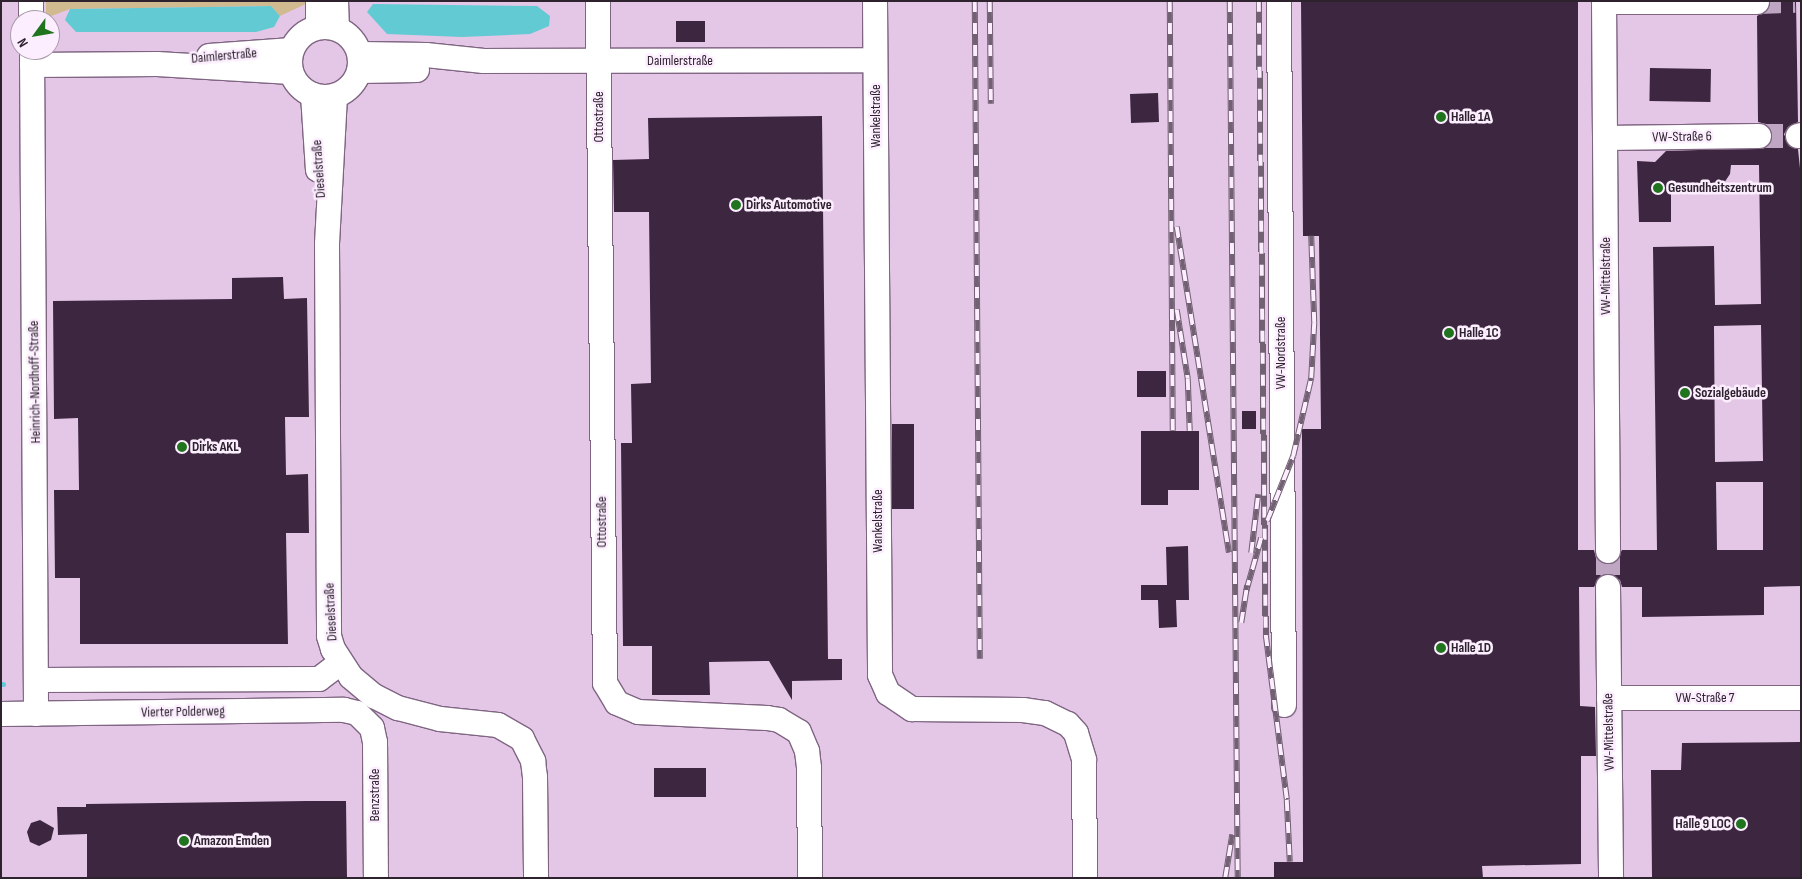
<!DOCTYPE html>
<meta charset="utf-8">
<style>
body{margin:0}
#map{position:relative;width:1802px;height:879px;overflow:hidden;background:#e4c7e7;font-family:"Sofia Sans Condensed",sans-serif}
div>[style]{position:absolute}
.green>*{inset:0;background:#d1ba8f}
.water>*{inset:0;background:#62cad2}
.stream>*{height:5px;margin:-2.5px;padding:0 2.5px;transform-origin:2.5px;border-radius:2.5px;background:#62cad2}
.building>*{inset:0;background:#3d2740;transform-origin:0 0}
.minor-tunnel>*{height:24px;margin-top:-12px;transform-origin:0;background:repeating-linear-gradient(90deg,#bfa6c2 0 24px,transparent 0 36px)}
.roads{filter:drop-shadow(1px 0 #7f6582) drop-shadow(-1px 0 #7f6582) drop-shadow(0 1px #7f6582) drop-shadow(0 -1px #7f6582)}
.minor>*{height:24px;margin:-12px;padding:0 12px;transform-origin:12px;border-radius:12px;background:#fff}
.minor>.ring{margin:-12px;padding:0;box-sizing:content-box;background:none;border:24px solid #fff;border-radius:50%}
.rail>*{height:5.5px;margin-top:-2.75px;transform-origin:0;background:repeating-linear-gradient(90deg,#fceefe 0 11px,#726073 0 22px);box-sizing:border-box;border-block:1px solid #726073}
.dots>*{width:14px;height:14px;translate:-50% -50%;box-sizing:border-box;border:2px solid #fceefe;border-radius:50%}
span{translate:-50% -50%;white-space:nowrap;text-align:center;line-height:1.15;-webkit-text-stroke:5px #fceefe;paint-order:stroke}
.street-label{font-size:14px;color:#2d222e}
.poi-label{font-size:14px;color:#2d222e;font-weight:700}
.left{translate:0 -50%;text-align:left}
.right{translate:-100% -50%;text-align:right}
.frame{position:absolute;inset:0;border:2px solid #2d222e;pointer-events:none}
.north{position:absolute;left:10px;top:10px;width:50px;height:50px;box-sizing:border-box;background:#fceefe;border:1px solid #a99cab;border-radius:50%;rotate:238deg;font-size:14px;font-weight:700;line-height:20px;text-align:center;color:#2d222e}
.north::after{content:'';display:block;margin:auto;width:18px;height:22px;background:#20741e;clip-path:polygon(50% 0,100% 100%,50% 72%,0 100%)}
</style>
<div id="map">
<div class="green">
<div style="clip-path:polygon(46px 1px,310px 1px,310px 2px,280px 16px,271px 6px,70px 9px,46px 18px)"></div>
</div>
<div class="water">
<div style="clip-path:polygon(373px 4px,537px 6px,550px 16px,549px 26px,530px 34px,462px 37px,387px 34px,367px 12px)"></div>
<div style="clip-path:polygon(271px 6px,280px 16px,274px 27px,256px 32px,76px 32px,65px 20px,70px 9px)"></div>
</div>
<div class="stream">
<div style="left:1px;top:684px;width:2px"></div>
</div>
<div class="building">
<div style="clip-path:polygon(evenodd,1301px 1px,1578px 1px,1578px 550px,1594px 550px,1596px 558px,1608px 565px,1615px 563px,1622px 550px,1657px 550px,1653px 247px,1714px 246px,1715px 305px,1761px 304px,1759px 165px,1731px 165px,1730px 174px,1724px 183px,1678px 183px,1678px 192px,1671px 192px,1671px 222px,1639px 222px,1637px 161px,1655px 162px,1666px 151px,1766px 148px,1773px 135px,1766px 124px,1758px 122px,1757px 16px,1769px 9px,1771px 1px,1796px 1px,1798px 122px,1788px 127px,1784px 134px,1789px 146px,1798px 149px,1801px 178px,1801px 586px,1764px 587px,1764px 615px,1642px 617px,1642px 587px,1622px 587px,1620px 580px,1608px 573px,1601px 575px,1594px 587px,1579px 587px,1580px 706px,1595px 707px,1596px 756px,1581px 756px,1581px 864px,1482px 866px,1483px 878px,1274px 878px,1274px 862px,1303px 862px,1302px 429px,1321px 429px,1319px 236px,1303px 236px,1301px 1px,1761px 325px,1763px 461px,1715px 462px,1714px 326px,1761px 325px,1301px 1px,1716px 482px,1763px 482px,1763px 550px,1717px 550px,1716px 482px)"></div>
<div style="left:676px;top:21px;width:29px;height:21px"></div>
<div style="left:1650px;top:68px;width:61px;height:33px;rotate:1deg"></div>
<div style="left:1158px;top:93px;width:29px;height:28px;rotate:88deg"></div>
<div style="clip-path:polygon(822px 116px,828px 659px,842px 659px,842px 680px,792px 681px,792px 700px,769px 661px,709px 662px,710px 695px,652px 695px,652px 646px,623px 646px,621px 443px,632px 443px,631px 384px,651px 383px,649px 212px,614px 212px,613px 160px,649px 159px,648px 118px)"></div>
<div style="clip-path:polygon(283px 277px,284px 299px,307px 298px,309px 417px,285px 417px,286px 475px,308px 474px,309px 533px,286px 533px,288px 644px,80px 644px,80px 578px,55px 578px,54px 490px,79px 490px,78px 418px,54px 419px,53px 301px,232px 299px,232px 278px)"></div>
<div style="left:1137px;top:371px;width:29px;height:26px"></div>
<div style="left:1242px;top:411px;width:14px;height:18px"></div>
<div style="left:914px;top:424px;width:85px;height:22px;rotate:90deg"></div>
<div style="clip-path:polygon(1141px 431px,1199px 431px,1199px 490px,1168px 490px,1168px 505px,1141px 505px)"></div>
<div style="clip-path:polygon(1188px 546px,1189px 600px,1176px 600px,1177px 627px,1159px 628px,1158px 600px,1141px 600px,1141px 585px,1167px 585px,1166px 547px)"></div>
<div style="clip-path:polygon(1801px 742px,1801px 878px,1652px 878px,1651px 770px,1681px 770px,1682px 743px)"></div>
<div style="left:654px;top:768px;width:52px;height:29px"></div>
<div style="clip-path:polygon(307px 801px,346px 801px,347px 878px,87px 878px,87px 834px,58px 835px,57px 807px,86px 807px,86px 804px)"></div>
<div style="clip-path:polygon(40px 820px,54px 828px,51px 840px,39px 846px,30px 842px,27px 832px,31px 823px)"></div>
</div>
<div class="minor-tunnel">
<div style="left:1757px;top:2px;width:38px;rotate:-2deg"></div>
<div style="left:1759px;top:136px;width:39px"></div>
<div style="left:1608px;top:551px;width:36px;rotate:90deg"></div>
</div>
<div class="roads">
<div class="minor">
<div style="left:31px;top:1px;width:19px;rotate:90deg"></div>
<div style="left:318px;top:1px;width:26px;rotate:90deg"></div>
<div style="left:336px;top:1px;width:27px;rotate:88deg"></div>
<div style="left:598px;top:1px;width:682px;rotate:89.41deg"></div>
<div style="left:605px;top:683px;width:23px;rotate:59deg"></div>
<div style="left:617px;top:703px;width:23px;rotate:23deg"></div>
<div style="left:638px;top:712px;width:129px;rotate:2.7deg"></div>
<div style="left:767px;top:718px;width:12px;rotate:9deg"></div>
<div style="left:779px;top:720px;width:23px;rotate:31deg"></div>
<div style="left:799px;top:732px;width:21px;rotate:67deg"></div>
<div style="left:807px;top:751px;width:17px;rotate:83deg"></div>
<div style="left:809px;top:768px;width:110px;rotate:89.5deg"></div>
<div style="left:875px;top:1px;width:674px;rotate:89.57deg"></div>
<div style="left:880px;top:675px;width:20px;rotate:66deg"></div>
<div style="left:888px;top:693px;width:29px;rotate:34deg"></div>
<div style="left:912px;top:709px;width:111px;rotate:0.5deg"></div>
<div style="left:1023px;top:710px;width:22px;rotate:8deg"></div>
<div style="left:1045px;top:713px;width:25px;rotate:26deg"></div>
<div style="left:1068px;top:724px;width:12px;rotate:48deg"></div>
<div style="left:1076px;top:733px;width:28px;rotate:73deg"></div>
<div style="left:1084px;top:760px;width:118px;rotate:89.5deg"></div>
<div style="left:1279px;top:1px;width:704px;rotate:89.59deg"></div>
<div style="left:1604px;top:1px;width:550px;rotate:89.58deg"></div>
<div style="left:1604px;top:2px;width:153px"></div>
<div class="ring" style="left:290px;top:27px;width:46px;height:46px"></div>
<div style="left:32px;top:50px;width:664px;rotate:89.65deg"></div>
<div style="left:360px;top:54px;width:66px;rotate:0.9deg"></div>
<div style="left:426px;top:55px;width:58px;rotate:5.9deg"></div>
<div style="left:484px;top:61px;width:391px;rotate:-0.1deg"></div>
<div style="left:209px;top:56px;width:83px;rotate:-4.1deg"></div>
<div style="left:32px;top:65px;width:125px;rotate:-0.5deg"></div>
<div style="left:157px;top:64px;width:134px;rotate:3.4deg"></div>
<div style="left:359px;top:71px;width:58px;rotate:-1deg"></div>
<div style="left:313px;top:95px;width:75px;rotate:86.2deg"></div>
<div style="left:335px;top:96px;width:148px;rotate:93.1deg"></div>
<div style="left:327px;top:244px;width:392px;rotate:89.7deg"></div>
<div style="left:329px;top:636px;width:14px;rotate:73deg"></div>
<div style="left:333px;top:649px;width:33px;rotate:57deg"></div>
<div style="left:351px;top:677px;width:30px;rotate:40deg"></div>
<div style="left:374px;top:696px;width:27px;rotate:27deg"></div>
<div style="left:398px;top:708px;width:43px;rotate:14.7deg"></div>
<div style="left:440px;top:719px;width:58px;rotate:5.9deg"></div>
<div style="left:498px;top:725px;width:28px;rotate:30deg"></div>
<div style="left:522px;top:739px;width:25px;rotate:63deg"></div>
<div style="left:533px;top:761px;width:16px;rotate:83deg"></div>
<div style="left:535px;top:777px;width:101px;rotate:89.4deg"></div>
<div style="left:1798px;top:136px;width:3px;rotate:-18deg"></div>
<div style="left:1605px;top:138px;width:154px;rotate:-0.7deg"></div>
<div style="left:1608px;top:587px;width:291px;rotate:89.4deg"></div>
<div style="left:38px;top:680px;width:281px;rotate:-0.2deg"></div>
<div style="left:319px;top:679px;width:26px;rotate:-37deg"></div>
<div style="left:1609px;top:698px;width:192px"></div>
<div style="left:1px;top:714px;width:343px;rotate:-0.7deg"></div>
<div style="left:344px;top:710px;width:13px;rotate:13deg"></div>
<div style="left:357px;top:713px;width:21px;rotate:45deg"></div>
<div style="left:372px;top:728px;width:14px;rotate:78deg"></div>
<div style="left:375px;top:742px;width:136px;rotate:89.6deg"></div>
</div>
</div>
<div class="rail">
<div style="left:975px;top:1px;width:658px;rotate:89.56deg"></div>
<div style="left:990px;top:1px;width:103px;rotate:89.4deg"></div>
<div style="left:1170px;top:1px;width:430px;rotate:89.6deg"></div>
<div style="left:1230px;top:1px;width:877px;rotate:89.48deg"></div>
<div style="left:1259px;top:1px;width:634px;rotate:89.37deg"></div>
<div style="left:1266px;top:635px;width:166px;rotate:82.7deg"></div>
<div style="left:1287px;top:800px;width:62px;rotate:87.2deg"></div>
<div style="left:1177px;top:227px;width:330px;rotate:80.9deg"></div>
<div style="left:1177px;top:310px;width:70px;rotate:80.9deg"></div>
<div style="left:1188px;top:379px;width:52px;rotate:87.8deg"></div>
<div style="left:1267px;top:521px;width:70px;rotate:-68.2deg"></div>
<div style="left:1293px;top:456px;width:80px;rotate:-77deg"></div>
<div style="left:1311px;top:378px;width:55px;rotate:-86.9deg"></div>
<div style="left:1314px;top:323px;width:87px;rotate:-92deg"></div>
<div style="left:1251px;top:553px;width:59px;rotate:-83.2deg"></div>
<div style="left:1246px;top:591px;width:55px;rotate:-74.2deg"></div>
<div style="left:1241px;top:623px;width:38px;rotate:-81deg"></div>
<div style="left:1225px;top:878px;width:44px;rotate:-80.8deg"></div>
</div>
<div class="dots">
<div style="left:1441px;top:117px;background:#20741e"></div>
<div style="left:1658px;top:188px;background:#20741e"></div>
<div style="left:736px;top:205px;background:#20741e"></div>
<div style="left:1449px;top:333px;background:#20741e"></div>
<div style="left:1685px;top:393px;background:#20741e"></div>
<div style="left:182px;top:447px;background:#20741e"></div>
<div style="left:1441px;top:648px;background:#20741e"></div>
<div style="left:1741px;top:824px;background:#20741e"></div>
<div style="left:184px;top:841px;background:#20741e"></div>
</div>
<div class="street-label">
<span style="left:224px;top:56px;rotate:-5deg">Daimlerstraße</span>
<span style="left:680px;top:61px">Daimlerstraße</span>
<span style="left:876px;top:116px;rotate:-90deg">Wankelstraße</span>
<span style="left:599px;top:117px;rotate:-90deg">Ottostraße</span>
<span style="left:1682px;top:137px;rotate:-1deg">VW-Straße 6</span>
<span style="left:319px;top:169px;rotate:-94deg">Dieselstraße</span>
<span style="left:1606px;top:276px;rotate:-90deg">VW-Mittelstraße</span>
<span style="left:1281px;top:353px;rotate:-90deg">VW-Nordstraße</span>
<span style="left:35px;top:382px;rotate:-91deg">Heinrich-Nordhoff-Straße</span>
<span style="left:878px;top:521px;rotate:-90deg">Wankelstraße</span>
<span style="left:602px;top:522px;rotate:-90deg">Ottostraße</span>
<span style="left:331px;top:612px;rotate:-93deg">Dieselstraße</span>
<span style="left:1705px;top:698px">VW-Straße 7</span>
<span style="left:183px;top:712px;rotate:-1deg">Vierter Polderweg</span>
<span style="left:1609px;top:732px;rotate:-91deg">VW-Mittelstraße</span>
<span style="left:375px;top:795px;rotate:-90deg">Benzstraße</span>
</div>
<div class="poi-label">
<span class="left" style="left:1451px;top:117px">Halle 1A</span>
<span class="left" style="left:1668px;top:188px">Gesundheitszentrum</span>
<span class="left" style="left:746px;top:205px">Dirks Automotive</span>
<span class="left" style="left:1459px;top:333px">Halle 1C</span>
<span class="left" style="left:1695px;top:393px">Sozialgebäude</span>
<span class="left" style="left:192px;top:447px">Dirks AKL</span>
<span class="left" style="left:1451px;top:648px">Halle 1D</span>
<span class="right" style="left:1731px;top:824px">Halle 9 LOC</span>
<span class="left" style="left:194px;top:841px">Amazon Emden</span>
</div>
<div class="frame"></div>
<div class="north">N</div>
</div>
